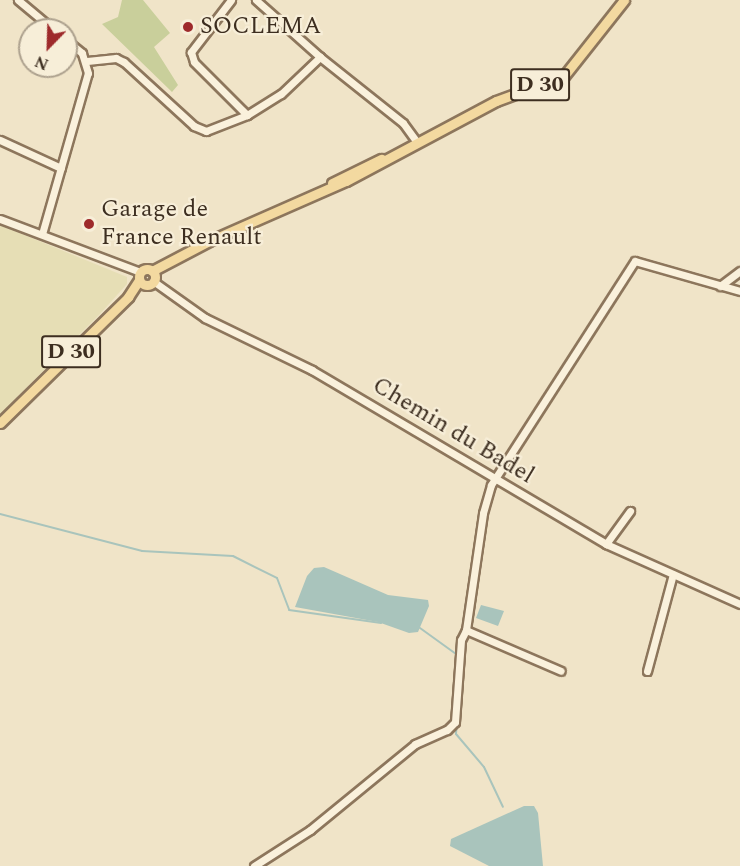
<!DOCTYPE html>
<style>
body{margin:0}
#map{position:relative;width:740px;height:866px;overflow:hidden;background:#f0e4c8;font-family:Spectral,serif}
div>[style]{position:absolute}
.farmland>*{inset:0;background:#e6deb5}
.green>*{inset:0;background:#c9cf9b}
.water>*{inset:0;background:#a9c4bc}
.stream>*{height:2px;margin:-1px;padding:0 1px;transform-origin:1px;border-radius:1px;background:#a9c4bc}
.roads{filter:drop-shadow(2px 0 #8d765c) drop-shadow(-2px 0 #8d765c) drop-shadow(0 2px #8d765c) drop-shadow(0 -2px #8d765c)}
.minor>*{height:7px;margin:-3.5px;padding:0 3.5px;transform-origin:3.5px;border-radius:3.5px;background:#faf1dc}
.major>*{height:9px;margin:-4.5px;padding:0 4.5px;transform-origin:4.5px;border-radius:4.5px;background:#f3d9a0}
.major>.ring{margin:-4.5px;padding:0;box-sizing:content-box;background:none;border:9px solid #f3d9a0;border-radius:50%}
.dots>*{width:16px;height:16px;translate:-50% -50%;box-sizing:border-box;border:3px solid #f7eed8;border-radius:50%}
span{translate:-50% -50%;white-space:nowrap;text-align:center;line-height:1.15;-webkit-text-stroke:4.5px #f7eed8;paint-order:stroke}
.shield-label span{padding:2px 4px;background:#f7eed8;border:2px solid;border-radius:4px;-webkit-text-stroke-width:0}
.shield-label{font-size:22px;color:#3d2e20;font-weight:700}
.poi-label{font-size:24px;color:#3d2e20}
.left{translate:0 -50%;text-align:left}
.street-label{font-size:24px;color:#3d2e20}
.north{position:absolute;left:18px;top:18px;width:60px;height:60px;box-sizing:border-box;background:#f7eed8;border:2px solid #ada18e;border-radius:50%;rotate:203deg;font-size:16px;font-weight:700;line-height:24px;text-align:center;color:#3d2e20}
.north::after{content:'';display:block;margin:auto;width:21px;height:27px;background:#9e2a2b;clip-path:polygon(50% 0,100% 100%,50% 72%,0 100%)}
</style>
<div id="map">
<div class="farmland">
<div style="clip-path:polygon(0 225px,127px 277px,127px 284px,99px 315px,0 414px)"></div>
</div>
<div class="green">
<div style="clip-path:polygon(122px 0,143px 0,170px 33px,154px 47px,178px 85px,172px 92px,102px 24px,118px 17px)"></div>
</div>
<div class="water">
<div style="clip-path:polygon(324px 567px,388px 595px,428px 600px,429px 606px,418px 632px,409px 633px,378px 622px,295px 607px,307px 576px,314px 568px)"></div>
<div style="clip-path:polygon(481px 605px,504px 611px,498px 626px,476px 618px)"></div>
<div style="clip-path:polygon(524px 806px,534px 806px,538px 813px,543px 866px,489px 866px,450px 846px,451px 839px)"></div>
</div>
<div class="stream">
<div style="left:0;top:514px;width:147px;rotate:14.6deg"></div>
<div style="left:142px;top:551px;width:91px;rotate:3.1deg"></div>
<div style="left:233px;top:556px;width:49px;rotate:26.6deg"></div>
<div style="left:277px;top:578px;width:34px;rotate:69deg"></div>
<div style="left:289px;top:610px;width:93px;rotate:8deg"></div>
<div style="left:420px;top:628px;width:44px;rotate:35.8deg"></div>
<div style="left:457px;top:722px;width:12px;rotate:95deg"></div>
<div style="left:456px;top:734px;width:43px;rotate:49.7deg"></div>
<div style="left:484px;top:767px;width:44px;rotate:64.6deg"></div>
</div>
<div class="roads">
<div class="minor">
<div style="left:18px;top:0;width:47px;rotate:39.8deg"></div>
<div style="left:231px;top:0;width:66px;rotate:127.6deg"></div>
<div style="left:191px;top:52px;width:10px;rotate:73deg"></div>
<div style="left:194px;top:62px;width:75px;rotate:45deg"></div>
<div style="left:256px;top:0;width:86px;rotate:41.7deg"></div>
<div style="left:320px;top:57px;width:106px;rotate:38.5deg"></div>
<div style="left:403px;top:123px;width:24px;rotate:54deg"></div>
<div style="left:87px;top:61px;width:29px;rotate:-6deg"></div>
<div style="left:116px;top:58px;width:9px;rotate:27deg"></div>
<div style="left:124px;top:62px;width:95px;rotate:42.4deg"></div>
<div style="left:194px;top:126px;width:13px;rotate:23deg"></div>
<div style="left:206px;top:131px;width:44px;rotate:-21.3deg"></div>
<div style="left:247px;top:115px;width:40px;rotate:-32deg"></div>
<div style="left:281px;top:94px;width:54px;rotate:-43.5deg"></div>
<div style="left:0;top:140px;width:67px;rotate:24.7deg"></div>
<div style="left:0;top:219px;width:150px;rotate:20.7deg"></div>
<div style="left:42px;top:234px;width:167px;rotate:-74.1deg"></div>
<div style="left:88px;top:73px;width:21px;rotate:-107deg"></div>
<div style="left:82px;top:53px;width:21px;rotate:-141deg"></div>
<div style="left:153px;top:281px;width:64px;rotate:35.4deg"></div>
<div style="left:205px;top:318px;width:119px;rotate:25.9deg"></div>
<div style="left:312px;top:370px;width:342px;rotate:30.6deg"></div>
<div style="left:606px;top:544px;width:147px;rotate:24.1deg"></div>
<div style="left:720px;top:286px;width:25px;rotate:-37deg"></div>
<div style="left:606px;top:544px;width:41px;rotate:-54deg"></div>
<div style="left:466px;top:630px;width:103px;rotate:23.3deg"></div>
<div style="left:647px;top:671px;width:100px;rotate:-75deg"></div>
<div style="left:254px;top:866px;width:67px;rotate:-32.7deg"></div>
<div style="left:310px;top:830px;width:136px;rotate:-39.3deg"></div>
<div style="left:415px;top:744px;width:35px;rotate:-24deg"></div>
<div style="left:447px;top:730px;width:11px;rotate:-45deg"></div>
<div style="left:455px;top:722px;width:82px;rotate:-85.8deg"></div>
<div style="left:461px;top:640px;width:11px;rotate:-63deg"></div>
<div style="left:466px;top:630px;width:118px;rotate:-81.7deg"></div>
<div style="left:483px;top:513px;width:29px;rotate:-74deg"></div>
<div style="left:491px;top:485px;width:266px;rotate:-57.3deg"></div>
<div style="left:635px;top:261px;width:109px;rotate:15.9deg"></div>
</div>
<div class="major">
<div style="left:332px;top:183px;width:55px;rotate:-26.1deg"></div>
<div class="ring" style="left:139px;top:269px;width:7px;height:7px"></div>
<div style="left:152px;top:271px;width:64px;rotate:-27.8deg"></div>
<div style="left:209px;top:241px;width:150px;rotate:-23.7deg"></div>
<div style="left:346px;top:181px;width:170px;rotate:-28.1deg"></div>
<div style="left:496px;top:101px;width:72px;rotate:-20.2deg"></div>
<div style="left:564px;top:76px;width:97px;rotate:-51.7deg"></div>
<div style="left:0;top:423px;width:180px;rotate:-44.5deg"></div>
<div style="left:128px;top:297px;width:20px;rotate:-57deg"></div>
</div>
</div>
<div class="dots">
<div style="left:188px;top:27px;background:#9e2a2b"></div>
<div style="left:89px;top:224px;background:#9e2a2b"></div>
</div>
<div class="shield-label">
<span style="left:540px;top:85px">D 30</span>
<span style="left:71px;top:352px">D 30</span>
</div>
<div class="poi-label">
<span class="left" style="left:200px;top:27px">SOCLEMA</span>
<span class="left" style="left:101px;top:224px">Garage de<br>France Renault</span>
</div>
<div class="street-label">
<span style="left:453px;top:431px;rotate:31deg">Chemin du Badel</span>
</div>
<div class="north">N</div>
</div>
